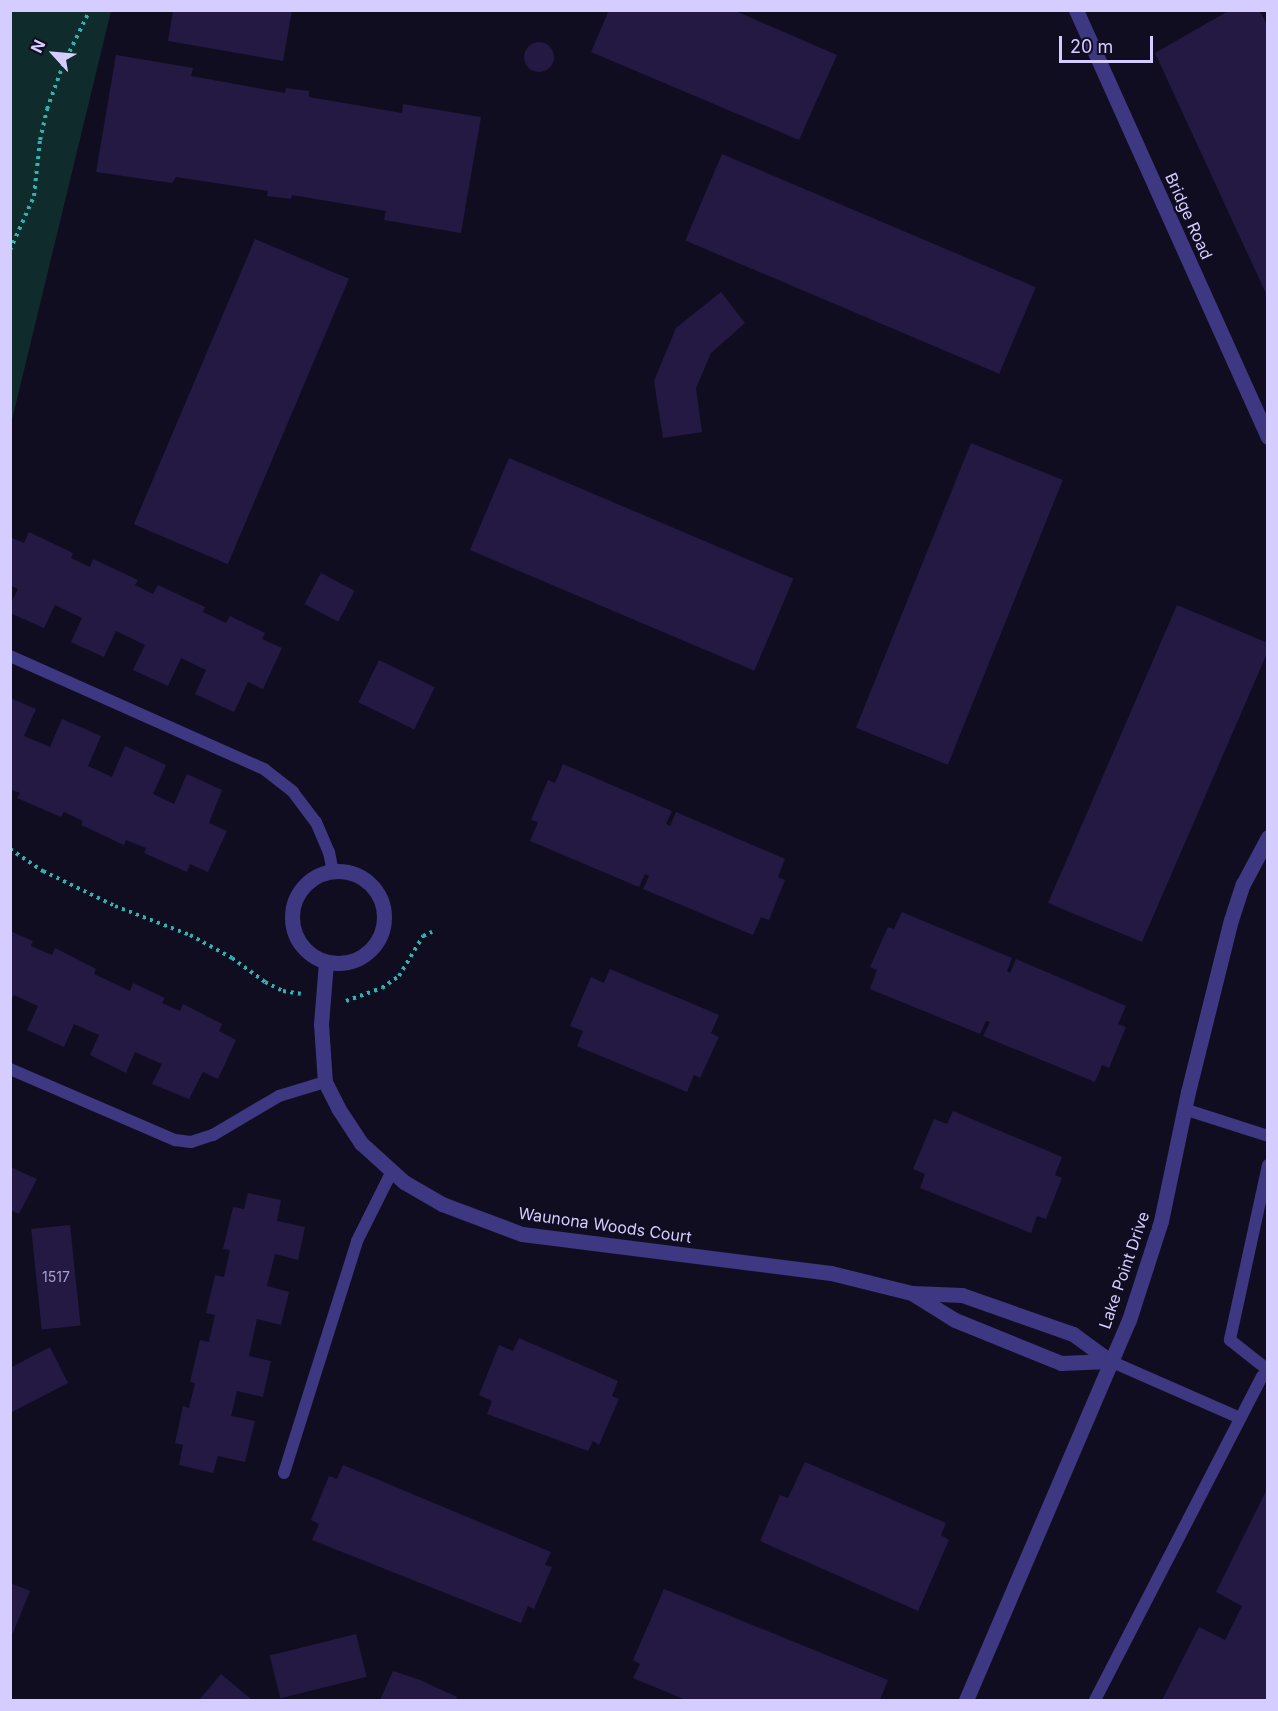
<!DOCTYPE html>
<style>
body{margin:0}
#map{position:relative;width:1278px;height:1711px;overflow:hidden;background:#110d21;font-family:Inter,sans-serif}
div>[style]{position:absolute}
.green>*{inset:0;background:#102b2b}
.building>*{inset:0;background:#231942;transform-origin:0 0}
.round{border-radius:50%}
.path>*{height:4px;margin-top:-2px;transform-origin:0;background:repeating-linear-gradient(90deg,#2cb4b3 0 3px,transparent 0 7.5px)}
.service>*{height:12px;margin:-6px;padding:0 6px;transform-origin:6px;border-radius:6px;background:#3e3781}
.minor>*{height:15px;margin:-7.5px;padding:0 7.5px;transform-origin:7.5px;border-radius:7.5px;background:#3e3781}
.minor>.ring{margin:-7.5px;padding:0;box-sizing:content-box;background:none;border:15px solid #3e3781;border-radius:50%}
.tertiary>*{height:15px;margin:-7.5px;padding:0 7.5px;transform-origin:7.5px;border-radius:7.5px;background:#3e3781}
span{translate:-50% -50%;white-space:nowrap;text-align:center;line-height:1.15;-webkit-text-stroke:5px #110d21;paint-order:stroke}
.number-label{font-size:14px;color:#a8a0d0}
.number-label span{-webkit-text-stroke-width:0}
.street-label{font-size:16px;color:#d5cdff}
.frame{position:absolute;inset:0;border:12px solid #d5cdff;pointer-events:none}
.north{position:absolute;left:24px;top:24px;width:60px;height:60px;-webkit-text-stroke:4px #110d21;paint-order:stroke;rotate:296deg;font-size:16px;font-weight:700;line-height:24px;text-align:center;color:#d5cdff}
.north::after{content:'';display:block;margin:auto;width:21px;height:27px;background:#d5cdff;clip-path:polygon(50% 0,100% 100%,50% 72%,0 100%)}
.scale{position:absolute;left:1059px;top:36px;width:94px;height:27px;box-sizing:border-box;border:3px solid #d5cdff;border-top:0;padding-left:8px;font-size:18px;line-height:21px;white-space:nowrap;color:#d5cdff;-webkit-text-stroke:4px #110d21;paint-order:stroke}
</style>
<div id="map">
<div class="green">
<div style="clip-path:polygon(11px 10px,111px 11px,11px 424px,10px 11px)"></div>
</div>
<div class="building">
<div style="clip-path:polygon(173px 10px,292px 10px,283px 61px,168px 41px)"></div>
<div style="clip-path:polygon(609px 10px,733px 10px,837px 55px,799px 140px,591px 52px)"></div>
<div style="clip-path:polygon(1230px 10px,1259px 10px,1268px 26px,1268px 298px,1155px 53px)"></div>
<div class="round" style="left:524px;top:42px;width:30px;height:30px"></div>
<div style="clip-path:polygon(116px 55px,193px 68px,191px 76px,285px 93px,286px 88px,309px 91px,309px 97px,402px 113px,403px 104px,481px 117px,461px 233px,384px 220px,386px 211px,292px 195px,291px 199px,267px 196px,268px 191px,176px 177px,172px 183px,96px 172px)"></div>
<div style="left:722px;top:154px;width:341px;height:94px;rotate:23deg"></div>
<div style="left:255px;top:239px;width:102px;height:310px;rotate:23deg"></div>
<div style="clip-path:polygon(721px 292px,745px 323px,711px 353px,696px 388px,702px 432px,663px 438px,654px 381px,676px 328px)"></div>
<div style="left:971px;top:443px;width:99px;height:307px;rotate:22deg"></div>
<div style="left:509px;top:458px;width:309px;height:100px;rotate:23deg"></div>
<div style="clip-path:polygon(29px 532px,73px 553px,71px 558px,90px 567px,93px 559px,138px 580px,135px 585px,153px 594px,158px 585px,205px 607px,203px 612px,226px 623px,230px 616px,265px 633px,262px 639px,282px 648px,263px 689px,248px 682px,234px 712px,195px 694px,206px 670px,181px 658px,168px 686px,133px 670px,145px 645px,116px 631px,104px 657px,71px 642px,82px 618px,55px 605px,44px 628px,10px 613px,10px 605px,18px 589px,10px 585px,10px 537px,24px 543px)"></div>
<div style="left:321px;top:573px;width:38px;height:35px;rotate:28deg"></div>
<div style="clip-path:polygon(1177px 605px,1268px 643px,1268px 651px,1142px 942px,1048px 903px)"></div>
<div style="left:379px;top:660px;width:62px;height:47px;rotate:26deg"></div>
<div style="clip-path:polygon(10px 698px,36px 709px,24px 736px,50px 747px,62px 719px,101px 736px,88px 766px,112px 777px,125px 746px,166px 765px,153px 794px,174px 804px,187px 774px,222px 790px,209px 823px,227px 831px,208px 872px,190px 864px,187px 872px,144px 853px,146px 848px,126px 840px,124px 845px,81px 825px,83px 821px,64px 812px,61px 817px,17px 798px,20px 793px,10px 789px)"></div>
<div style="clip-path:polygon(563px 764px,672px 811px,666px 824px,670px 826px,676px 812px,785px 859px,778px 877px,785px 880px,769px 920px,761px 917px,753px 935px,643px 889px,649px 876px,645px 874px,639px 887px,530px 841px,538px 822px,531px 820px,548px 780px,555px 783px)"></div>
<div style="clip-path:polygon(902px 912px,1012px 958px,1007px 971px,1010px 973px,1016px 959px,1126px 1006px,1118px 1024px,1126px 1027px,1109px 1068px,1102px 1065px,1095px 1082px,983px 1036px,990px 1022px,986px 1021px,980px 1034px,870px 989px,877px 970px,870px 967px,888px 927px,894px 929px)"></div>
<div style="clip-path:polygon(10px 931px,33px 941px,31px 946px,52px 955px,55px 948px,96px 969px,94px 974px,130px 991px,133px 983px,165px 998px,162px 1003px,180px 1011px,183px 1004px,222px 1024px,219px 1031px,236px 1040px,218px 1079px,203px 1072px,189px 1099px,152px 1084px,162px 1064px,135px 1052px,126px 1073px,90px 1055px,99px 1035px,74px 1024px,64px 1047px,27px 1030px,38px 1006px,14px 995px,10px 1002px)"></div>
<div style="clip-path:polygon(610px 969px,719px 1015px,711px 1033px,719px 1037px,700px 1078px,694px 1075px,687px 1092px,577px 1046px,583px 1031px,570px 1026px,591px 977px,604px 983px)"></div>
<div style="clip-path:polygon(953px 1111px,1062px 1157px,1055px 1175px,1062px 1178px,1046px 1219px,1037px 1216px,1031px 1233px,920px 1188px,925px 1174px,913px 1169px,934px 1119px,947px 1124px)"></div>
<div style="clip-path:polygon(10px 1167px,37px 1179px,19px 1214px,10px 1210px)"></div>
<div style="clip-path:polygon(248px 1193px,281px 1200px,277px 1221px,305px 1227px,298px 1260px,275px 1254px,267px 1286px,289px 1292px,281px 1325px,257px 1319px,249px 1356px,271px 1361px,263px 1397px,237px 1391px,231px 1416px,255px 1421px,245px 1462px,218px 1456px,213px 1473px,179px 1465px,183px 1445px,175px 1443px,183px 1406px,189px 1408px,195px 1383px,190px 1382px,200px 1340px,209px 1342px,215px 1315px,206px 1313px,215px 1275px,224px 1277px,230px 1250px,223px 1249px,233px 1207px,244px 1209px)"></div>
<div style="left:70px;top:1225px;width:101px;height:39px;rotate:84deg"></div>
<div style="clip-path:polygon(519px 1338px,618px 1381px,612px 1396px,619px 1399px,599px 1445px,593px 1441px,588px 1451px,487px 1414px,492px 1401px,479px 1395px,499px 1345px,513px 1351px)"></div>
<div style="clip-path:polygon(50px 1347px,68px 1383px,10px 1413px,10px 1368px)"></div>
<div style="clip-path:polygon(805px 1462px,946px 1523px,941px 1535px,949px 1540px,918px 1611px,760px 1541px,780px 1495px,788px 1498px)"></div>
<div style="clip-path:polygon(343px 1465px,551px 1552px,545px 1565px,552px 1567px,534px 1609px,528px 1606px,521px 1623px,312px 1540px,319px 1524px,311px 1520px,329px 1476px,337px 1479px)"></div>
<div style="clip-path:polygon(1268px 1487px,1268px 1700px,1162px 1700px,1199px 1627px,1225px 1640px,1242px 1606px,1216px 1592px)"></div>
<div style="clip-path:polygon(10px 1583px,30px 1591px,13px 1633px,10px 1632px)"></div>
<div style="clip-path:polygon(664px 1589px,888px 1680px,880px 1700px,686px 1700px,633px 1678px,640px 1664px,633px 1660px)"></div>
<div style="left:356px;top:1634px;width:44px;height:89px;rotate:76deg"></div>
<div style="clip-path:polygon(393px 1671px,420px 1680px,457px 1697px,456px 1700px,380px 1700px)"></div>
<div style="clip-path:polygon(221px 1674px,252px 1700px,199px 1700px)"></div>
</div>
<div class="path">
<div style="left:10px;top:250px;width:59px;rotate:-66deg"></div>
<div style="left:34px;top:196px;width:56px;rotate:-83.9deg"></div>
<div style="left:40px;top:140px;width:32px;rotate:-77deg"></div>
<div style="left:47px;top:109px;width:47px;rotate:-70deg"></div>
<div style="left:63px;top:65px;width:61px;rotate:-63.9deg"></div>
<div style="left:10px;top:849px;width:40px;rotate:34deg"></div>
<div style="left:43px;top:871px;width:80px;rotate:25.9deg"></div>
<div style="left:115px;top:906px;width:80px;rotate:21.1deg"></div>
<div style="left:190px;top:935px;width:48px;rotate:28.7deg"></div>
<div style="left:232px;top:958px;width:41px;rotate:36deg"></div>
<div style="left:265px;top:982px;width:20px;rotate:27deg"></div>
<div style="left:283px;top:991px;width:18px;rotate:9deg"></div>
<div style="left:346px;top:1001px;width:38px;rotate:-20deg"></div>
<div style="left:382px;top:988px;width:21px;rotate:-35deg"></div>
<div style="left:399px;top:976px;width:47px;rotate:-59deg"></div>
<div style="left:423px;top:936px;width:10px;rotate:-24deg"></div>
</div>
<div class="service">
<div style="left:10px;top:656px;width:278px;rotate:24deg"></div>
<div style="left:264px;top:769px;width:37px;rotate:38deg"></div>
<div style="left:293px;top:792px;width:38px;rotate:53deg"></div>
<div style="left:316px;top:822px;width:33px;rotate:67deg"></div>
<div style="left:329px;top:852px;width:20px;rotate:79deg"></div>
<div style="left:10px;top:1069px;width:180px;rotate:23.3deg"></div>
<div style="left:175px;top:1140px;width:16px;rotate:7deg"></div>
<div style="left:191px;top:1142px;width:23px;rotate:-18deg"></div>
<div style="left:213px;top:1135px;width:77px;rotate:-30.6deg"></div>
<div style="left:279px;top:1096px;width:48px;rotate:-16.9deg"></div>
<div style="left:1184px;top:1109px;width:88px;rotate:17.8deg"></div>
<div style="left:1268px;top:1165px;width:179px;rotate:102.3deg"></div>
<div style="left:1230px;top:1340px;width:48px;rotate:38.3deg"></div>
<div style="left:1110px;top:1361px;width:142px;rotate:23.7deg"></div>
<div style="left:284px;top:1473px;width:243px;rotate:-72.5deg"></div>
<div style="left:357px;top:1241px;width:78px;rotate:-63.4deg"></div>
<div style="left:1095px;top:1700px;width:364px;rotate:-62.7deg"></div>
<div style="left:1262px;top:1377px;width:7px;rotate:-34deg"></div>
</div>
<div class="minor">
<div class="ring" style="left:292px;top:871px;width:77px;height:77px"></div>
<div style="left:326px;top:962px;width:62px;rotate:94.6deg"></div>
<div style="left:321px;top:1024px;width:58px;rotate:86.1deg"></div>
<div style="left:325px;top:1082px;width:29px;rotate:63deg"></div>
<div style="left:338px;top:1108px;width:42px;rotate:56.7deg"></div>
<div style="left:361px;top:1143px;width:58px;rotate:42.2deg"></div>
<div style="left:404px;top:1182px;width:44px;rotate:30.1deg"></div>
<div style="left:442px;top:1204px;width:85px;rotate:20.6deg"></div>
<div style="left:522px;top:1234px;width:311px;rotate:7.2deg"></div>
<div style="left:831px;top:1273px;width:83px;rotate:13.9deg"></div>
<div style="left:912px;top:1293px;width:50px;rotate:2.3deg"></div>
<div style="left:962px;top:1295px;width:118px;rotate:19.4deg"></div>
<div style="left:1073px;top:1334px;width:46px;rotate:36.1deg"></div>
<div style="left:913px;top:1294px;width:49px;rotate:31.8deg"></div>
<div style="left:955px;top:1320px;width:114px;rotate:22.1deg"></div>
<div style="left:1061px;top:1363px;width:49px;rotate:-2.3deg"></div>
<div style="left:966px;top:1700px;width:413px;rotate:-66.8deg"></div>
<div style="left:1129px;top:1320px;width:104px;rotate:-72.1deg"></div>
<div style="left:1161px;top:1221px;width:132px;rotate:-78.2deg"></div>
<div style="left:1188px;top:1092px;width:177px;rotate:-76deg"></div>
<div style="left:1231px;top:920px;width:38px;rotate:-72deg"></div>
<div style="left:1243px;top:884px;width:53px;rotate:-62deg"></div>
</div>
<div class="tertiary">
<div style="left:1076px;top:10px;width:468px;rotate:65.8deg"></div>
</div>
<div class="number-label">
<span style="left:56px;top:1277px">1517</span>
</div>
<div class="street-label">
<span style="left:1189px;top:216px;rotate:66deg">Bridge Road</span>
<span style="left:605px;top:1225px;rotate:8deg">Waunona Woods Court</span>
<span style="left:1124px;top:1270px;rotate:-71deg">Lake Point Drive</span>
</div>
<div class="frame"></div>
<div class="north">N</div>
<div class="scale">20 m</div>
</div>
